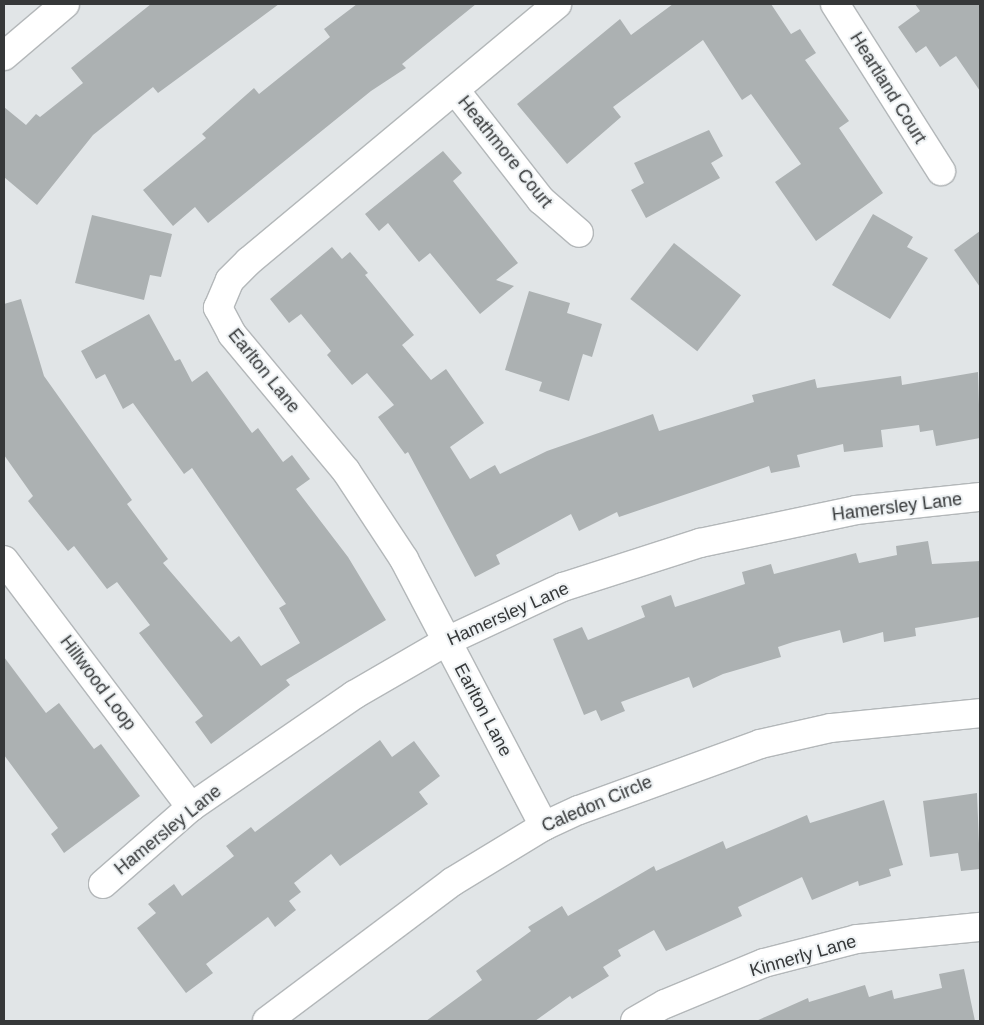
<!DOCTYPE html>
<style>
body{margin:0}
#map{position:relative;width:984px;height:1025px;overflow:hidden;background:#e1e5e7;font-family:Arial,sans-serif}
div>[style]{position:absolute}
.building>*{inset:0;background:#acb1b2;transform-origin:0 0}
.roads{filter:drop-shadow(1px 0 #b3b7b9) drop-shadow(-1px 0 #b3b7b9) drop-shadow(0 1px #b3b7b9) drop-shadow(0 -1px #b3b7b9)}
.street>*{height:28px;margin:-14px;padding:0 14px;transform-origin:14px;border-radius:14px;background:#fff}
.secondary>*{height:28px;margin:-14px;padding:0 14px;transform-origin:14px;border-radius:14px;background:#fff}
span{translate:-50% -50%;white-space:nowrap;text-align:center;line-height:1.15;-webkit-text-stroke:4px #eef2f4;paint-order:stroke}
.street-label{font-size:18px;color:#363839}
.frame{position:absolute;inset:0;border:5px solid #363839;pointer-events:none}
</style>
<div id="map">
<div class="building">
<div style="clip-path:polygon(151px 4px,279px 4px,158px 93px,153px 87px,93px 135px,37px 205px,4px 177px,4px 107px,26px 125px,36px 114px,40px 117px,83px 83px,71px 68px)"></div>
<div style="clip-path:polygon(357px 4px,476px 4px,402px 64px,406px 68px,371px 91px,208px 223px,195px 207px,173px 226px,143px 190px,206px 138px,202px 134px,254px 88px,259px 94px,330px 37px,324px 29px)"></div>
<div style="clip-path:polygon(673px 4px,771px 4px,791px 34px,800px 29px,816px 53px,805px 60px,849px 121px,839px 128px,883px 193px,816px 241px,775px 182px,801px 164px,751px 94px,742px 100px,703px 40px,613px 107px,621px 117px,567px 164px,517px 104px,620px 19px,631px 35px)"></div>
<div style="clip-path:polygon(915px 4px,980px 4px,980px 91px,956px 56px,940px 67px,926px 46px,916px 53px,898px 27px,920px 11px)"></div>
<div style="clip-path:polygon(709px 130px,723px 156px,711px 163px,720px 178px,646px 218px,631px 190px,644px 183px,634px 163px)"></div>
<div style="clip-path:polygon(443px 151px,462px 173px,453px 181px,518px 263px,496px 280px,514px 286px,480px 314px,430px 253px,419px 262px,388px 223px,379px 231px,365px 214px)"></div>
<div style="clip-path:polygon(873px 214px,913px 237px,907px 247px,928px 258px,890px 319px,832px 285px)"></div>
<div style="clip-path:polygon(92px 215px,172px 234px,161px 277px,150px 275px,144px 300px,75px 283px)"></div>
<div style="clip-path:polygon(980px 231px,980px 287px,954px 250px)"></div>
<div style="left:674px;top:243px;width:85px;height:71px;rotate:38deg"></div>
<div style="clip-path:polygon(332px 247px,342px 259px,350px 252px,368px 273px,365px 275px,414px 335px,402px 345px,431px 380px,446px 369px,484px 423px,450px 447px,470px 479px,495px 465px,500px 474px,547px 451px,653px 414px,659px 431px,754px 402px,752px 395px,815px 379px,817px 388px,901px 376px,902px 385px,978px 372px,980px 438px,936px 446px,933px 430px,920px 432px,919px 425px,881px 430px,883px 447px,844px 452px,843px 444px,797px 455px,800px 467px,771px 473px,769px 466px,619px 517px,617px 512px,579px 531px,571px 514px,496px 555px,500px 564px,475px 577px,408px 452px,405px 454px,378px 417px,394px 405px,367px 373px,352px 385px,327px 355px,331px 351px,301px 314px,289px 323px,270px 299px)"></div>
<div style="clip-path:polygon(529px 291px,570px 303px,567px 313px,602px 324px,592px 357px,583px 354px,569px 401px,539px 391px,542px 382px,505px 370px)"></div>
<div style="clip-path:polygon(21px 299px,44px 376px,132px 500px,127px 504px,168px 559px,163px 563px,231px 642px,239px 636px,261px 666px,300px 643px,279px 608px,286px 604px,192px 468px,184px 474px,133px 403px,123px 409px,105px 374px,96px 379px,81px 351px,149px 314px,175px 361px,180px 359px,192px 382px,207px 371px,252px 433px,258px 428px,283px 462px,292px 455px,310px 479px,296px 489px,348px 557px,386px 620px,286px 680px,290px 685px,211px 744px,195px 722px,203px 716px,139px 633px,150px 625px,117px 582px,107px 589px,74px 546px,68px 551px,28px 501px,33px 496px,4px 455px,4px 304px)"></div>
<div style="clip-path:polygon(928px 541px,932px 564px,980px 561px,980px 617px,915px 628px,916px 636px,884px 642px,883px 632px,843px 643px,840px 630px,793px 642px,778px 647px,781px 657px,723px 674px,693px 688px,689px 677px,621px 702px,625px 711px,601px 721px,596px 710px,584px 715px,553px 639px,582px 627px,588px 640px,645px 617px,641px 606px,671px 595px,675px 607px,745px 584px,742px 572px,771px 564px,774px 574px,856px 553px,859px 563px,897px 555px,896px 546px)"></div>
<div style="clip-path:polygon(4px 657px,46px 713px,59px 703px,94px 749px,101px 744px,140px 796px,64px 853px,51px 834px,58px 828px,4px 755px)"></div>
<div style="clip-path:polygon(380px 740px,392px 757px,414px 741px,440px 776px,419px 792px,428px 804px,340px 866px,331px 854px,294px 883px,301px 892px,289px 901px,296px 910px,275px 927px,268px 917px,235px 942px,206px 964px,213px 973px,186px 993px,137px 928px,156px 913px,148px 904px,174px 884px,182px 896px,234px 856px,226px 846px,251px 827px,255px 832px)"></div>
<div style="clip-path:polygon(977px 793px,980px 869px,961px 871px,958px 853px,930px 857px,923px 801px)"></div>
<div style="clip-path:polygon(884px 800px,903px 865px,889px 869px,891px 876px,859px 886px,858px 881px,812px 900px,802px 877px,738px 907px,742px 916px,666px 951px,654px 930px,618px 950px,621px 956px,603px 967px,609px 976px,572px 999px,570px 996px,535px 1021px,426px 1021px,482px 980px,476px 971px,531px 931px,528px 927px,562px 906px,568px 916px,654px 866px,656px 871px,723px 841px,726px 849px,807px 815px,810px 823px)"></div>
<div style="clip-path:polygon(964px 969px,975px 1021px,756px 1021px,808px 998px,809px 1002px,865px 985px,869px 997px,892px 990px,894px 999px,942px 988px,939px 974px)"></div>
</div>
<div class="roads">
<div class="street">
<div style="left:835px;top:4px;width:198px;rotate:57.6deg"></div>
<div style="left:4px;top:56px;width:80px;rotate:-40.4deg"></div>
<div style="left:455px;top:90px;width:140px;rotate:52deg"></div>
<div style="left:541px;top:200px;width:50px;rotate:41deg"></div>
<div style="left:4px;top:560px;width:310px;rotate:52.9deg"></div>
<div style="left:544px;top:826px;width:301px;rotate:-117.7deg"></div>
<div style="left:404px;top:559px;width:105px;rotate:-123.4deg"></div>
<div style="left:346px;top:471px;width:178px;rotate:-129.8deg"></div>
<div style="left:232px;top:334px;width:30px;rotate:-118deg"></div>
<div style="left:218px;top:308px;width:30px;rotate:-67deg"></div>
<div style="left:230px;top:280px;width:27px;rotate:-45deg"></div>
<div style="left:249px;top:261px;width:401px;rotate:-39.8deg"></div>
<div style="left:103px;top:884px;width:117px;rotate:-41.2deg"></div>
<div style="left:191px;top:807px;width:198px;rotate:-34.5deg"></div>
<div style="left:354px;top:695px;width:108px;rotate:-30.1deg"></div>
<div style="left:447px;top:641px;width:128px;rotate:-25deg"></div>
<div style="left:563px;top:587px;width:144px;rotate:-17.8deg"></div>
<div style="left:700px;top:543px;width:159px;rotate:-11.9deg"></div>
<div style="left:856px;top:510px;width:125px;rotate:-6deg"></div>
<div style="left:635px;top:1021px;width:34px;rotate:-30deg"></div>
<div style="left:665px;top:1004px;width:107px;rotate:-22.5deg"></div>
<div style="left:764px;top:963px;width:96px;rotate:-14.5deg"></div>
<div style="left:857px;top:939px;width:124px;rotate:-5.6deg"></div>
</div>
<div class="secondary">
<div style="left:267px;top:1021px;width:231px;rotate:-36.9deg"></div>
<div style="left:452px;top:882px;width:108px;rotate:-31.3deg"></div>
<div style="left:544px;top:826px;width:38px;rotate:-25deg"></div>
<div style="left:579px;top:810px;width:193px;rotate:-20deg"></div>
<div style="left:760px;top:744px;width:73px;rotate:-12.7deg"></div>
<div style="left:831px;top:728px;width:150px;rotate:-5.7deg"></div>
</div>
</div>
<div class="street-label">
<span style="left:888px;top:88px;rotate:58deg">Heartland Court</span>
<span style="left:505px;top:152px;rotate:51deg">Heathmore Court</span>
<span style="left:264px;top:371px;rotate:51deg">Earlton Lane</span>
<span style="left:897px;top:507px;rotate:-7deg">Hamersley Lane</span>
<span style="left:508px;top:614px;rotate:-24deg">Hamersley Lane</span>
<span style="left:98px;top:683px;rotate:53deg">Hillwood Loop</span>
<span style="left:483px;top:710px;rotate:62deg">Earlton Lane</span>
<span style="left:597px;top:804px;rotate:-23deg">Caledon Circle</span>
<span style="left:168px;top:830px;rotate:-39deg">Hamersley Lane</span>
<span style="left:803px;top:956px;rotate:-16deg">Kinnerly Lane</span>
</div>
<div class="frame"></div>
</div>
